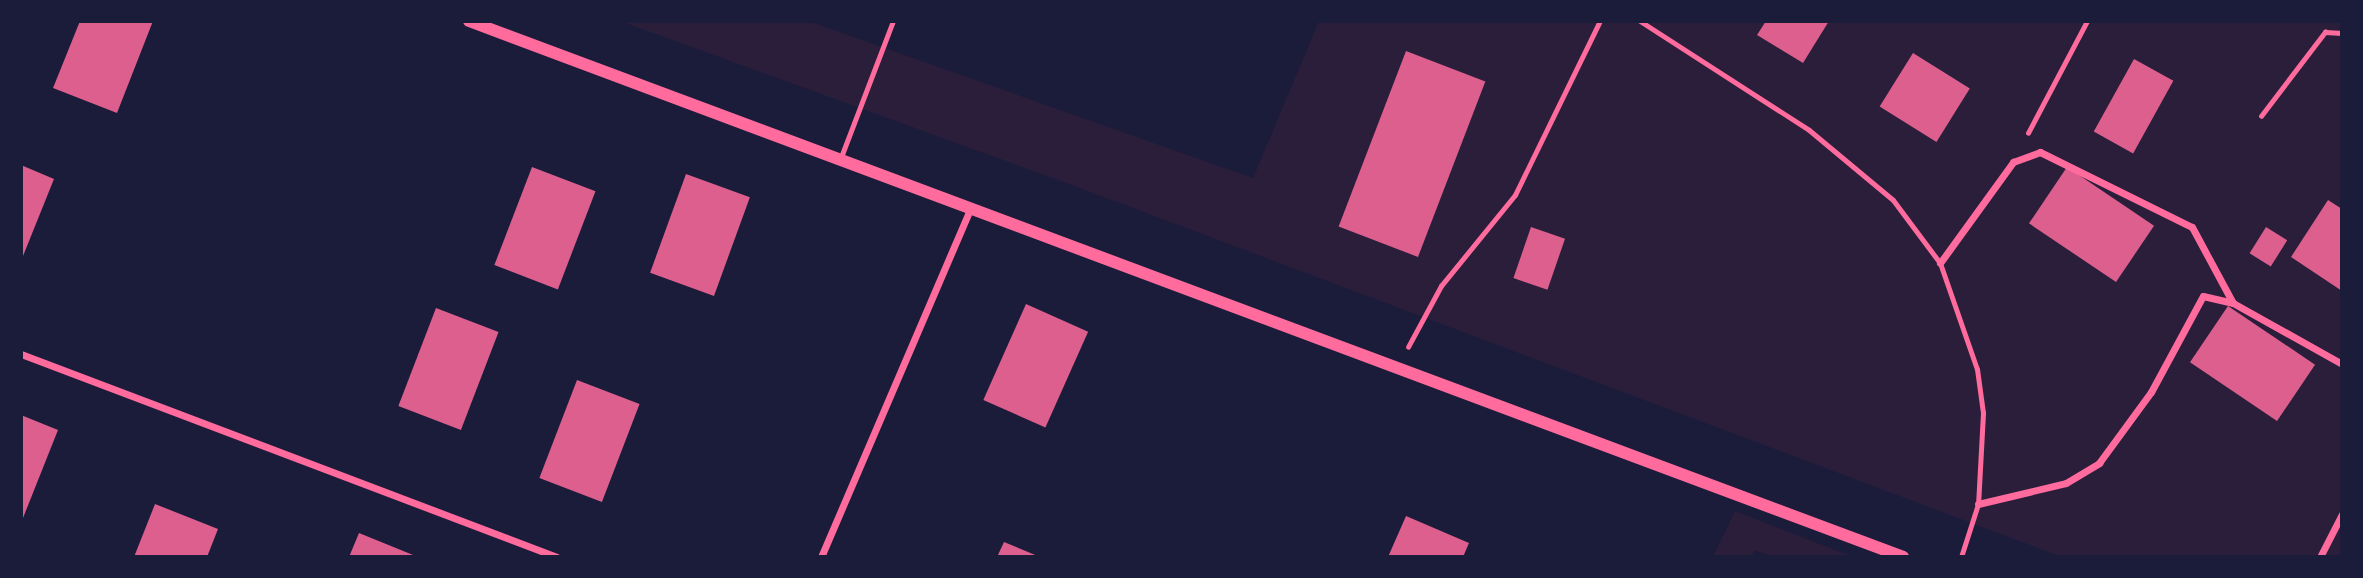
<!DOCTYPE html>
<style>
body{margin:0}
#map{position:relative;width:2363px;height:578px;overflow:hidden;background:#1b1b3a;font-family:"Open Sans",sans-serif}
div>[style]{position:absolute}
.green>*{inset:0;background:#2a1e3b}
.building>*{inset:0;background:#dd5f8e;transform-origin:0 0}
.path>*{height:4.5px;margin:-2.25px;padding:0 2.25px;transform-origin:2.25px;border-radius:2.25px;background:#ff6b9d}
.service>*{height:5px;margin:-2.5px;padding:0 2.5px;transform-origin:2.5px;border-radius:2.5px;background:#ff6b9d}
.minor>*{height:7px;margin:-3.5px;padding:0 3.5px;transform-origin:3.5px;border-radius:3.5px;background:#ff6b9d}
.tertiary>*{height:12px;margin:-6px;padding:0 6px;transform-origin:6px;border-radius:6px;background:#ff6b9d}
span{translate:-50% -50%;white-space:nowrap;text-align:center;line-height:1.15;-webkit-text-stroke:7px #1b1b3a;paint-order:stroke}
.frame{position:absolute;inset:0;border:23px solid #1b1b3a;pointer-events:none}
</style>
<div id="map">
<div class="green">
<div style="clip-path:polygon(620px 21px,808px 21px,1253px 178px,1319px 21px,2342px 21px,2342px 557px,2062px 557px,1077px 187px)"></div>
<div style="clip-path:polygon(1735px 511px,1853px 557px,1772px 557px,1755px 550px,1751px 557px,1713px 557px)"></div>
</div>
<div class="building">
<div style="clip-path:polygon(80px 21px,153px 21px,117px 113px,53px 88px)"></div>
<div style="clip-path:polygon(1766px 21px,1829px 21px,1803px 63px,1757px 35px)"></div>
<div style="left:1406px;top:51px;width:85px;height:188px;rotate:21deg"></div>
<div style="left:1913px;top:53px;width:67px;height:63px;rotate:32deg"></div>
<div style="left:2134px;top:59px;width:45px;height:83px;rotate:29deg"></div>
<div style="clip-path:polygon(21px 165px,54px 179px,21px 261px)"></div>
<div style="left:532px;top:167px;width:68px;height:105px;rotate:21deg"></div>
<div style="left:2067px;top:167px;width:105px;height:68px;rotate:34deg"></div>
<div style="left:686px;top:174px;width:68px;height:105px;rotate:20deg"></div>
<div style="clip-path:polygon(2328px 200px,2342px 209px,2342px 291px,2291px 257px)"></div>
<div style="left:1531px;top:227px;width:36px;height:54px;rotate:19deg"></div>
<div style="left:2266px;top:227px;width:25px;height:31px;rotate:32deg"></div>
<div style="left:1026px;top:304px;width:68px;height:105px;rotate:24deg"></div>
<div style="left:2228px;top:306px;width:105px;height:68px;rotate:34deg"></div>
<div style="left:436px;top:308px;width:67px;height:105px;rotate:21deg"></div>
<div style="left:577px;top:380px;width:67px;height:105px;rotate:21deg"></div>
<div style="clip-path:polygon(21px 415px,58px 430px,21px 523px)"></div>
<div style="clip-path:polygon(155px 504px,218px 529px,207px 557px,134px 557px)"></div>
<div style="clip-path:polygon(1406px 516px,1469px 543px,1463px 557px,1388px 557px)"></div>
<div style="clip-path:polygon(359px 533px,418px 557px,349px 557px)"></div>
<div style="clip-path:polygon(1004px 542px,1040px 557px,997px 557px)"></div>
</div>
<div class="path">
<div style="left:2261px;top:116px;width:106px;rotate:-52.7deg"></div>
<div style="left:2325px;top:32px;width:17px;rotate:3deg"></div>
<div style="left:2028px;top:133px;width:127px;rotate:-62.2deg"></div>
<div style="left:1408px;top:347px;width:69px;rotate:-61.6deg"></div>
<div style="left:1441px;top:286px;width:117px;rotate:-50.9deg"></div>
<div style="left:1515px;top:195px;width:194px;rotate:-64deg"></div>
</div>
<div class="service">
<div style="left:1640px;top:21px;width:201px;rotate:32.8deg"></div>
<div style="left:1809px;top:130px;width:109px;rotate:39.8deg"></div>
<div style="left:1893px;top:200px;width:79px;rotate:53.3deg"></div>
<div style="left:1940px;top:263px;width:112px;rotate:70.8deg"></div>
<div style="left:1977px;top:369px;width:44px;rotate:82.2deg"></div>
<div style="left:1983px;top:413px;width:91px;rotate:93.1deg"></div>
<div style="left:1978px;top:504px;width:56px;rotate:107.8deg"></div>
<div style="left:841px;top:157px;width:146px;rotate:-69.1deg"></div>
</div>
<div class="minor">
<div style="left:1940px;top:263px;width:125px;rotate:-54.1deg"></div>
<div style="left:2013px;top:162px;width:29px;rotate:-20deg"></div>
<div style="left:2040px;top:152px;width:169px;rotate:26.3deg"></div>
<div style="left:2192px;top:227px;width:86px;rotate:61.7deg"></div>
<div style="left:21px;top:354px;width:573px;rotate:20.74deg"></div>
<div style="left:1978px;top:504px;width:90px;rotate:-13.4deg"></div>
<div style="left:2066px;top:483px;width:39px;rotate:-31deg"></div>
<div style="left:2099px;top:463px;width:88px;rotate:-53.8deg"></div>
<div style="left:2151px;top:392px;width:109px;rotate:-61.6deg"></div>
<div style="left:2203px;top:296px;width:31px;rotate:13deg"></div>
<div style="left:2233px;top:303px;width:125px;rotate:29.2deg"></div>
<div style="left:821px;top:557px;width:381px;rotate:-66.8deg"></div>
<div style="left:2320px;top:557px;width:48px;rotate:-62.9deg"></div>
</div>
<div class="tertiary">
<div style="left:469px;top:21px;width:1531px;rotate:20.49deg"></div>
</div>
<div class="frame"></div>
</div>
